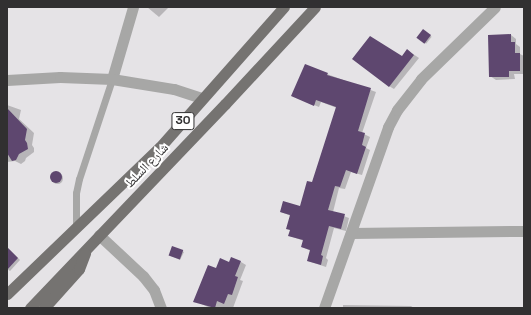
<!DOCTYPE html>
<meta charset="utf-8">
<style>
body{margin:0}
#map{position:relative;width:531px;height:315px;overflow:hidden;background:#e5e3e6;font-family:"Space Grotesk","Noto Naskh Arabic",sans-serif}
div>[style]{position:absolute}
.shadow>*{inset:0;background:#0003;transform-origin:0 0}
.round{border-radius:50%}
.building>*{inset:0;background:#5e476f;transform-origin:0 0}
.service>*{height:7px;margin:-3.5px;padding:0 3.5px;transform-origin:3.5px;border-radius:3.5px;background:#a7a7a6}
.minor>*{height:11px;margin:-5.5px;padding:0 5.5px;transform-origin:5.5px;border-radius:5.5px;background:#a7a7a6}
.primary>*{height:11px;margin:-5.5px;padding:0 5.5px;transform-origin:5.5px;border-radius:5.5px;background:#757371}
span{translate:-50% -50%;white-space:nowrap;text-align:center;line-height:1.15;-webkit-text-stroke:4px #fff;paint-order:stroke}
.shield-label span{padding:1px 3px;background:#fff;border:1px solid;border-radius:3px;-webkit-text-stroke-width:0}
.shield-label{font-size:12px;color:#313031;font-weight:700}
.street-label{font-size:13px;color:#313031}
.frame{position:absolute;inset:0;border:8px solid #313031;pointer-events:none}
</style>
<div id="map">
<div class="shadow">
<div style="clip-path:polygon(147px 7px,169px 7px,159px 17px)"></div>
<div style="left:423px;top:30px;width:11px;height:9px;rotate:38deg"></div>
<div style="clip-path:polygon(511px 35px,516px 39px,516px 44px,520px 47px,520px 54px,524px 56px,524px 74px,514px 74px,515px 79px,496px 80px,490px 76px)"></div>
<div style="clip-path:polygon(407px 50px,419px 58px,394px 89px,389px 86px,402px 57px)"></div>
<div style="clip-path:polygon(327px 74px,376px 92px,362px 133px,370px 137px,366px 148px,370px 150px,362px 175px,351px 172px,345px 189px,339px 188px,333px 212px,349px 218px,346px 231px,334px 228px,326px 258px,328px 260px,326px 267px,308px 261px,311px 251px,302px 247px,304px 241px,290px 236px,291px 216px,281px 212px,301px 207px,313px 184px,337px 108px,321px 102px,319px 107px,297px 98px)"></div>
<div style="clip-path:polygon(7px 105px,21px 110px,19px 119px,34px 133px,32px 145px,34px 148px,34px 152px,26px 158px,25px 161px,21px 164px,15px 161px,7px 162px)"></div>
<div class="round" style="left:51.5px;top:172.5px;width:11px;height:11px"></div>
<div style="clip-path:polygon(7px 247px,20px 260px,10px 271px,7px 269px)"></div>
<div style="clip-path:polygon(182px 251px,184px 252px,180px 260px,171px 256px)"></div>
<div style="clip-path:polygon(241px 262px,246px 265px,240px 280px,243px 281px,233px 308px,210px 308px,195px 301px,216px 269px)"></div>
<div style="clip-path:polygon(343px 305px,411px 306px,414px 308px,343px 308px)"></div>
</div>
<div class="building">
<div style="left:423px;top:29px;width:10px;height:11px;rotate:37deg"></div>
<div style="clip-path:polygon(511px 34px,511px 42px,515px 42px,515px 53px,520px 53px,520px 71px,509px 71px,509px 77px,489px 77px,488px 35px)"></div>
<div style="clip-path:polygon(370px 36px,402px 56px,407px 49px,414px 55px,389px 87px,352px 59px)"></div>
<div style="clip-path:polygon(305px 64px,328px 73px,327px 75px,371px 88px,358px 131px,365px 133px,362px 145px,366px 147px,357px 174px,346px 170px,340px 187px,335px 186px,328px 210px,345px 214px,341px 229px,329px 226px,321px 255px,323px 256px,321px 265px,307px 261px,310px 250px,301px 247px,303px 240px,288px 236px,290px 230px,286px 229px,290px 215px,280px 212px,283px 201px,300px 206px,307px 181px,312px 182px,336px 107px,316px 100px,314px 106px,291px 96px)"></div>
<div style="clip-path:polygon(7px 108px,27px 129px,25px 140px,27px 143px,28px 149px,19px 154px,16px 160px,12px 161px,7px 153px)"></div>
<div class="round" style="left:50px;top:171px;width:12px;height:12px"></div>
<div style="left:172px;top:246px;width:12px;height:10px;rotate:20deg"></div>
<div style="clip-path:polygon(7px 247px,18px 258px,7px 270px)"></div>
<div style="clip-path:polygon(231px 257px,241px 261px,235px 276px,238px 277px,232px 295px,228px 294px,224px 304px,217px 301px,215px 308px,193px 302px,208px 265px,216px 268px,220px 258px,229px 262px)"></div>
</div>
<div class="service">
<div style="left:76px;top:229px;width:36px;rotate:-90deg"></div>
<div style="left:76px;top:193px;width:14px;rotate:-78deg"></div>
<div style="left:79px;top:179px;width:105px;rotate:-71.7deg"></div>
</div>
<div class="minor">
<div style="left:112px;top:79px;width:75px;rotate:-73.7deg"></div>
<div style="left:7px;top:80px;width:53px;rotate:-3.2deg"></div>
<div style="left:60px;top:77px;width:52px;rotate:2.2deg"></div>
<div style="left:112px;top:79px;width:63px;rotate:9.2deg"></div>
<div style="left:174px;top:89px;width:29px;rotate:18deg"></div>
<div style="left:351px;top:233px;width:173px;rotate:-0.7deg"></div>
<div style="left:99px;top:235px;width:60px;rotate:43deg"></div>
<div style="left:143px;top:276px;width:18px;rotate:52deg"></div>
<div style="left:154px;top:290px;width:19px;rotate:69deg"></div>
<div style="left:324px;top:308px;width:192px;rotate:-70.5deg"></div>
<div style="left:388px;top:127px;width:19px;rotate:-62deg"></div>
<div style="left:397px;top:110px;width:39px;rotate:-52deg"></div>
<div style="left:421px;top:79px;width:103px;rotate:-44.2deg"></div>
</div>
<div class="primary">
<div style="left:7px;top:294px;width:212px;rotate:-43.9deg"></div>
<div style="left:160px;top:147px;width:187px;rotate:-48.5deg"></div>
<div style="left:30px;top:308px;width:282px;rotate:-46.3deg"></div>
<div style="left:225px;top:104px;width:132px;rotate:-47.1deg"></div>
<div style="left:44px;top:308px;width:52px;rotate:-48.1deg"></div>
<div style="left:79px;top:269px;width:17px;rotate:-69deg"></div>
</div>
<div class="shield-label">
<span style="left:183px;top:121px">30</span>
</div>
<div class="street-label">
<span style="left:147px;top:166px;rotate:-46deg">شارع السلط</span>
</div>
<div class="frame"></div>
</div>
